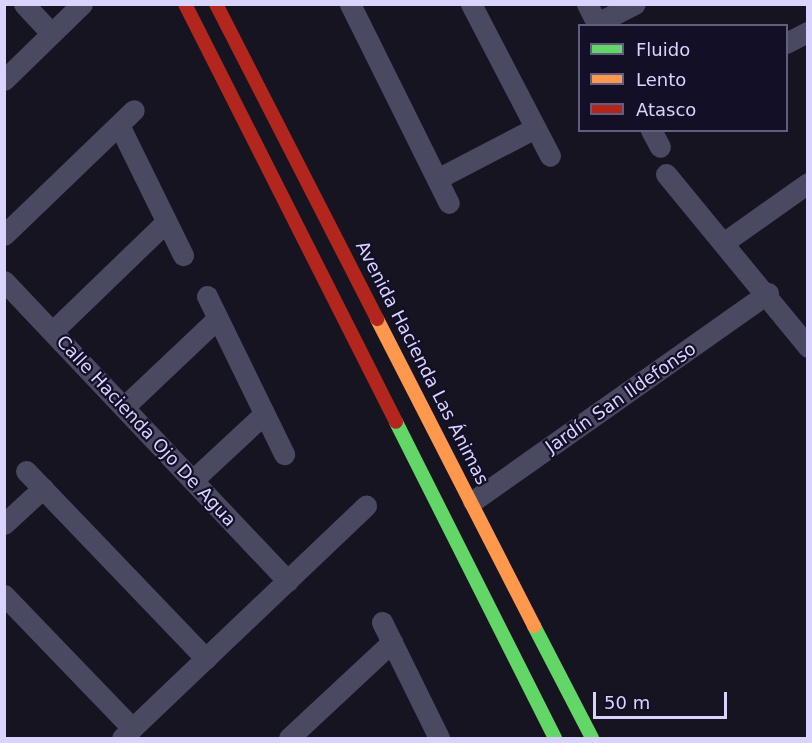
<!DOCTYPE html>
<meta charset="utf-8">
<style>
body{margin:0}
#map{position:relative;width:812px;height:743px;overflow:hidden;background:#161421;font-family:"DejaVu Sans",sans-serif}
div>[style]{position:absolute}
.street>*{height:21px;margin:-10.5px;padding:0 10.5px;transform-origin:10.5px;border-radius:10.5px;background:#4a4962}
.fast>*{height:14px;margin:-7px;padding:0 7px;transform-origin:7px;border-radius:7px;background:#63d668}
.slow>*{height:14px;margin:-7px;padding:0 7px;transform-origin:7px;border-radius:7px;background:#ff974d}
.jam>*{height:14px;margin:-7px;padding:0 7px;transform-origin:7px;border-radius:7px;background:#b3261e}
span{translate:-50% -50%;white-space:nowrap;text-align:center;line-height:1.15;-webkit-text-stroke:4.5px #130f26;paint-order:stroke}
.street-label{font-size:18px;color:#d9d4ff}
.frame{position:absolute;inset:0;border:6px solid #d9d4ff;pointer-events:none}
.legend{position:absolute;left:578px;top:24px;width:210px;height:108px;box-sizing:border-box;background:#130f26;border:2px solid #625e7d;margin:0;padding:8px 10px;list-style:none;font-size:18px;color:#d9d4ff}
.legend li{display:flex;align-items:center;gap:12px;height:30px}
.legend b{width:30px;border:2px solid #625e7d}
.scale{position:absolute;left:593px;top:692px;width:134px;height:27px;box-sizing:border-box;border:3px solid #d9d4ff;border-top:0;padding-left:8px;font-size:18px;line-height:21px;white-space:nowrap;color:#d9d4ff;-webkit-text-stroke:4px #130f26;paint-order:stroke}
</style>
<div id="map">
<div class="street">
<div style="left:24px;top:4px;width:40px;rotate:47deg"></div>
<div style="left:350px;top:4px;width:222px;rotate:63.6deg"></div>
<div style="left:471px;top:4px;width:171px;rotate:62.5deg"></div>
<div style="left:587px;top:4px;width:25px;rotate:63deg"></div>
<div style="left:597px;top:23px;width:42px;rotate:-26.6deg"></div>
<div style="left:786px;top:43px;width:25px;rotate:-27deg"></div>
<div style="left:4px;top:80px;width:109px;rotate:-44.3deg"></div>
<div style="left:119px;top:125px;width:145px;rotate:63.8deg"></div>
<div style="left:651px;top:130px;width:19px;rotate:62deg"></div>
<div style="left:666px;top:174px;width:224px;rotate:50.6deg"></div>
<div style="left:437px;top:179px;width:110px;rotate:-27.5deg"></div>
<div style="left:4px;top:235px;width:180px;rotate:-43.9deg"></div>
<div style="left:726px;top:241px;width:100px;rotate:-35.3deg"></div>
<div style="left:4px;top:281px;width:413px;rotate:46.6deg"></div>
<div style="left:207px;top:296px;width:176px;rotate:64deg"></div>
<div style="left:53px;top:331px;width:157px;rotate:-44deg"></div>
<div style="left:125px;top:406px;width:127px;rotate:-43.4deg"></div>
<div style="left:26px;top:471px;width:260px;rotate:46.2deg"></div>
<div style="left:193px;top:480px;width:97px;rotate:-42.9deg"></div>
<div style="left:473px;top:501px;width:361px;rotate:-35.2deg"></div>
<div style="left:4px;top:524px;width:53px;rotate:-42.7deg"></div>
<div style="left:4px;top:595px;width:185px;rotate:46.1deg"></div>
<div style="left:382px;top:622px;width:129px;rotate:63.8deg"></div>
<div style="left:122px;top:738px;width:337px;rotate:-43.6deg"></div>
<div style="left:289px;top:738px;width:141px;rotate:-43deg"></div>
</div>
<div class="fast">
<div style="left:396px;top:422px;width:354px;rotate:63.3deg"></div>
<div style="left:534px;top:626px;width:126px;rotate:62.6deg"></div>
</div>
<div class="slow">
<div style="left:377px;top:319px;width:345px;rotate:62.9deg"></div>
</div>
<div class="jam">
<div style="left:185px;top:4px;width:468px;rotate:63.2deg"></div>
<div style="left:216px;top:4px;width:354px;rotate:62.9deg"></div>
</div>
<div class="street-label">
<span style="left:422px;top:363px;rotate:63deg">Avenida Hacienda Las Ánimas</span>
<span style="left:621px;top:398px;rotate:-35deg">Jardín San Ildefonso</span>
<span style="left:146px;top:431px;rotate:47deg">Calle Hacienda Ojo De Agua</span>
</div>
<div class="frame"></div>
<ul class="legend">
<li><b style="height:8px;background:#63d668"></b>Fluido</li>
<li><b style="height:8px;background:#ff974d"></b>Lento</li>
<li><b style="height:8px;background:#b3261e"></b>Atasco</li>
</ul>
<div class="scale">50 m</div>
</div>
